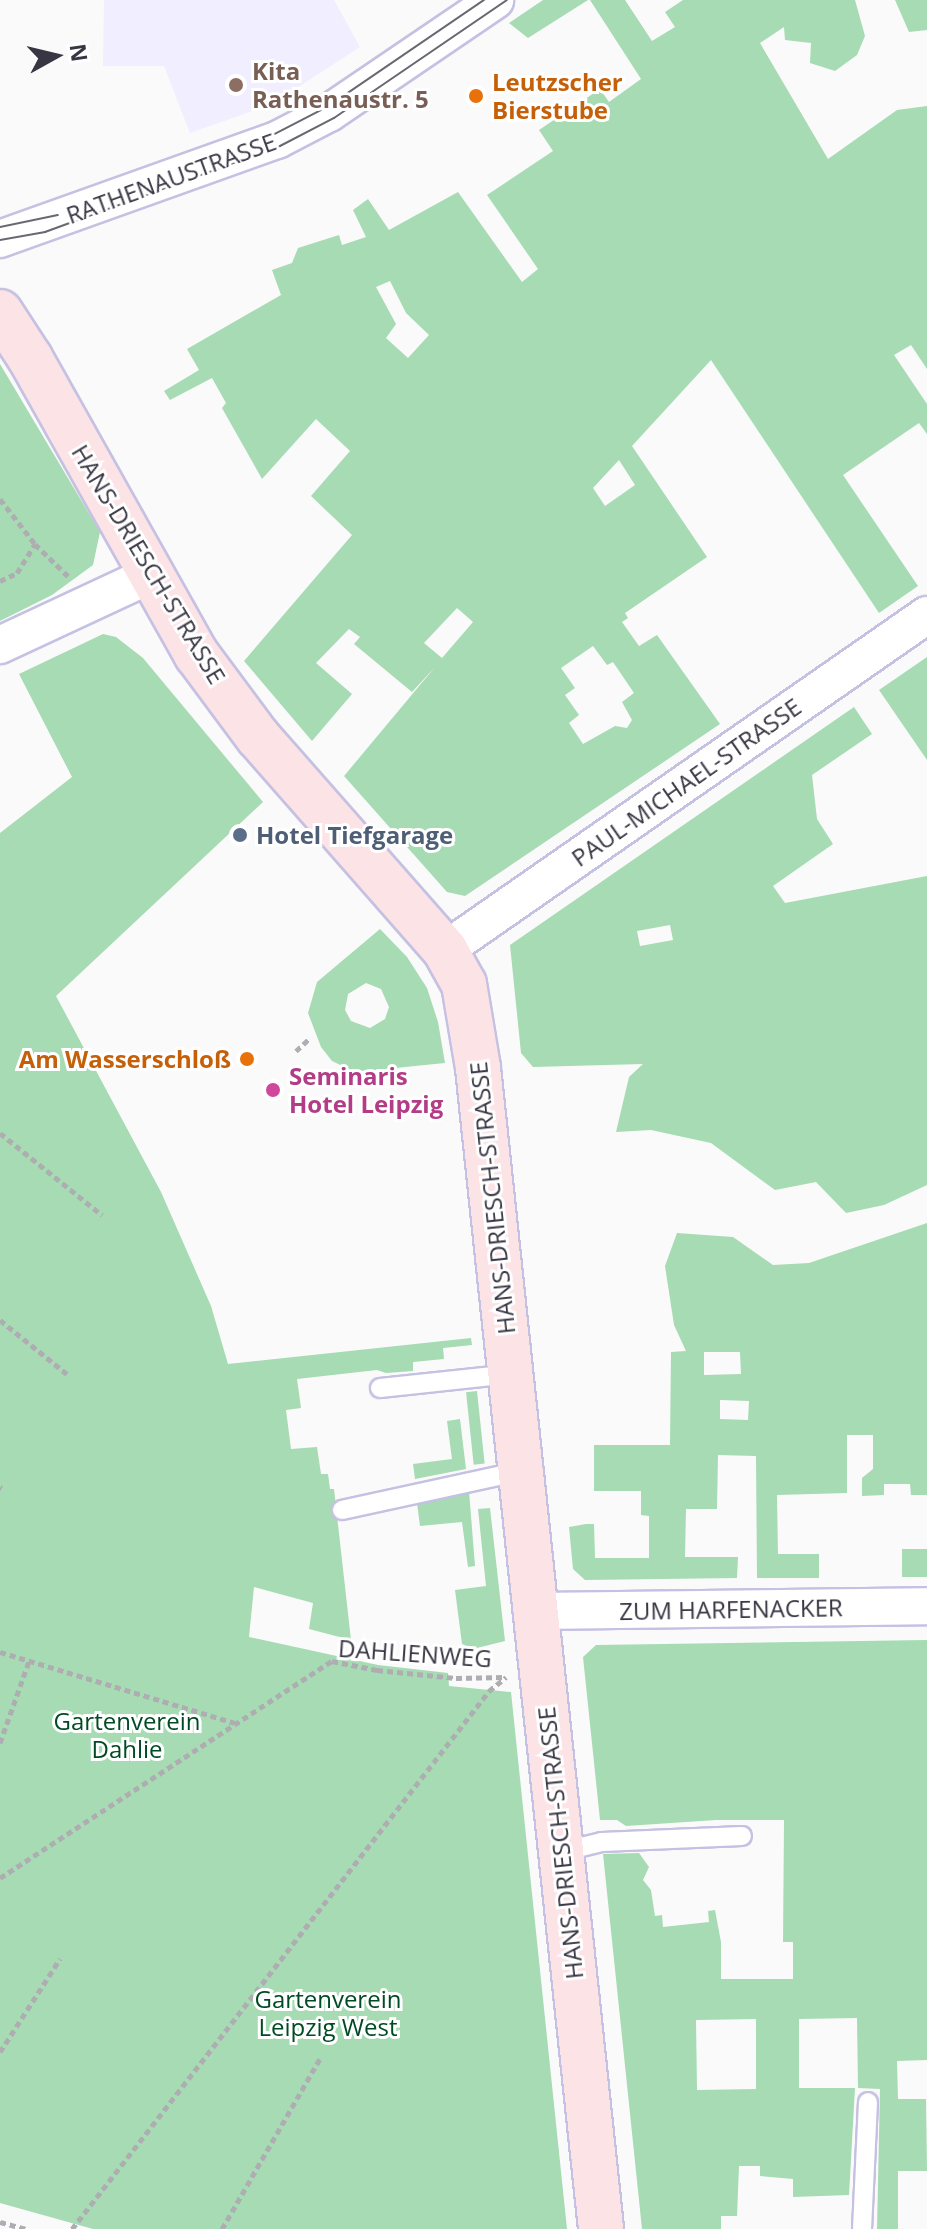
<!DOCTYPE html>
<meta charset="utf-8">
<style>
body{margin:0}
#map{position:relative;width:927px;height:2229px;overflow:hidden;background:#fafafa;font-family:"Open Sans",sans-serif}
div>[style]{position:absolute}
.built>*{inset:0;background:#f0eeff}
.green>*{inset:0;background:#a6dbb3;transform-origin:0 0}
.path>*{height:5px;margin-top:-2.5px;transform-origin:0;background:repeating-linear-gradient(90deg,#aeadb2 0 6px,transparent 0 10px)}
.roads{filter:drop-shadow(2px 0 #c5c1e2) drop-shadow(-2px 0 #c5c1e2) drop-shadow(0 2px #c5c1e2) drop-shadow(0 -2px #c5c1e2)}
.lane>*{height:18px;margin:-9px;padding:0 9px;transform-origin:9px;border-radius:9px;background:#fff}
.street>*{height:36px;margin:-18px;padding:0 18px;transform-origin:18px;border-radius:18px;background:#fff}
.secondary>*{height:44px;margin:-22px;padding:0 22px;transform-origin:22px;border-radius:22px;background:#fbe3e6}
.tram>*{height:2px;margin:-1px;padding:0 1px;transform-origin:1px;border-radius:1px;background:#696871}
.dots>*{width:22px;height:22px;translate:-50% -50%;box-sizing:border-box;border:4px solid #fff;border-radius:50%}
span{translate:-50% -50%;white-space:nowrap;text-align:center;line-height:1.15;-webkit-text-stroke:6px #fff;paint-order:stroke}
.education-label{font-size:24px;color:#785e54;font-weight:700}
.left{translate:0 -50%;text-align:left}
.food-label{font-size:24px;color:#c56008;font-weight:700}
.right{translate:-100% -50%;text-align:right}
.street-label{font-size:24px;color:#383643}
.service-label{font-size:24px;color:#4e5e75;font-weight:700}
.hotel-label{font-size:24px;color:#b23c85;font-weight:700}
.park-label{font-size:24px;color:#004b23}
.north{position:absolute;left:16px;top:16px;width:80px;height:80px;-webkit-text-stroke:6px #fff;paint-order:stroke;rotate:82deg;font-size:22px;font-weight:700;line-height:32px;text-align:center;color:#383643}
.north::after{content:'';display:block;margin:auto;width:28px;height:36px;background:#383643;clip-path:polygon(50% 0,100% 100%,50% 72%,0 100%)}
</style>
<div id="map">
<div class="built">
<div style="clip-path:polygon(104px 0,334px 0,360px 47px,272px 104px,190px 133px,164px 66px,103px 66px)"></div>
</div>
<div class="green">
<div style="clip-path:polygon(543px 0,588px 0,528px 38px,509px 23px)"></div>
<div style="clip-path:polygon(evenodd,590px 0,625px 0,652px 41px,675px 27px,665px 12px,683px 0,855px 0,865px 36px,857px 55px,835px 71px,810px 63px,811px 43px,785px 40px,784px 27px,760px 43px,828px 159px,897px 110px,927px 106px,927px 369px,911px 345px,894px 355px,927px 404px,927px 434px,919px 423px,843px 475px,918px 586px,879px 613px,711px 360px,632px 446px,707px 557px,625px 613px,628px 618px,622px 622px,639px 646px,657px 635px,720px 724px,465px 896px,447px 892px,344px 776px,435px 667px,412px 692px,354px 644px,360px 637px,349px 629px,316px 663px,352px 694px,312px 741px,244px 661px,352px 535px,311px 496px,350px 451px,316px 419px,262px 479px,222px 408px,226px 403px,212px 378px,170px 400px,164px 391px,199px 370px,187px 349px,281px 295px,272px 270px,292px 263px,298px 248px,339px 235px,342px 245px,366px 237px,353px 210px,368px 199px,389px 230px,458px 192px,522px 282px,538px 269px,487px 195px,553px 151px,539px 130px,600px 89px,609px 102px,641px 79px,590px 0,390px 281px,406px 313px,429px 335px,408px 358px,386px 338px,396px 324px,376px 287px,390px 281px,590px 0,619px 460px,635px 485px,605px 506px,593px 488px,619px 460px,590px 0,457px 608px,473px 622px,442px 658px,424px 643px,457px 608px,590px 0,593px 646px,607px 665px,613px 662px,634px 693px,622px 702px,632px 720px,627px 728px,615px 726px,583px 744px,569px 723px,579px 715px,565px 695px,575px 688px,561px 668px,593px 646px)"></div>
<div style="clip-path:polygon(895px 0,927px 0,927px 30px,909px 32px)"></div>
<div style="clip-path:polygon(0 364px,100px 532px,93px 565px,52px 595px,0 621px)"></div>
<div style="clip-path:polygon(103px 634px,116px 637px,143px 658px,263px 802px,56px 996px,161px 1192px,211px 1306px,228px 1364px,471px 1338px,472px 1345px,443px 1348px,444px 1359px,413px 1362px,413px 1371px,386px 1373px,377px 1370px,297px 1379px,301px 1408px,286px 1410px,291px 1449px,317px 1447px,321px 1474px,328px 1474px,330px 1489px,334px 1489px,351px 1640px,309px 1629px,313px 1603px,254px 1587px,249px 1637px,378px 1665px,448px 1673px,449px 1686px,511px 1692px,567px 2229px,93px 2229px,0 2203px,0 833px,72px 777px,19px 674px)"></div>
<div style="clip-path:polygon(927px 657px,927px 760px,879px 690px)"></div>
<div style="clip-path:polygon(evenodd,854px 707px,872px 734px,812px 775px,817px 819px,833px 844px,773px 886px,785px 903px,927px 876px,927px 1185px,884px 1205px,846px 1213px,816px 1182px,775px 1190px,711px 1143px,651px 1130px,616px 1132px,629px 1077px,643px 1064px,533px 1067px,521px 1053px,510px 945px,854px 707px,670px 925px,673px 940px,640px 946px,637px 931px,670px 925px)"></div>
<div style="clip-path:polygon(evenodd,380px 929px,407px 957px,427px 988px,438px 1022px,445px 1063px,355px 1072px,332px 1061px,321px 1047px,308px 1013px,317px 982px,380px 929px,366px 983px,381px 989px,389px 1007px,385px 1019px,370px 1028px,351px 1021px,345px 1010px,348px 994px,366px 983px)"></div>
<div style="clip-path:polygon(evenodd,927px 1223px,927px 1495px,911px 1495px,910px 1484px,884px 1484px,884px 1495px,862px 1496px,862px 1478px,873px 1469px,873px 1435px,847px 1435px,847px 1493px,777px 1495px,778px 1554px,819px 1554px,819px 1578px,757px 1578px,756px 1456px,718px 1455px,717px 1509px,686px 1509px,685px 1557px,738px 1557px,737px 1578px,585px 1580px,573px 1569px,569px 1527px,586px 1524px,594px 1524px,595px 1558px,649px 1558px,649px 1516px,641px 1515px,641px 1491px,594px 1491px,594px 1445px,670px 1445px,671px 1352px,686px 1351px,674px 1325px,665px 1266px,677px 1233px,733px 1237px,773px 1265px,809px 1263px,927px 1223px,704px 1352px,740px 1352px,741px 1374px,704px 1375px,704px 1352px,927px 1223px,720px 1400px,749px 1401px,748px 1420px,720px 1419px,720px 1400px)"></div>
<div style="left:477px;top:1391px;width:73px;height:11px;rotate:84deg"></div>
<div style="clip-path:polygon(460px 1419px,466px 1469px,415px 1479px,413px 1464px,452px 1459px,447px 1421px)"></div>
<div style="clip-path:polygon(469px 1491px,475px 1566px,468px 1567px,462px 1522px,420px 1526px,417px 1503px)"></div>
<div style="clip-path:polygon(490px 1508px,505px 1641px,473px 1649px,462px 1644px,455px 1590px,486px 1586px,478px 1509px)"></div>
<div style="left:902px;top:1549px;width:25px;height:28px"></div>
<div style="clip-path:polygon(evenodd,927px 1640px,927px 2060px,897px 2061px,898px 2099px,926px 2099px,927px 2171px,898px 2171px,898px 2229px,877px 2229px,880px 2089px,858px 2088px,857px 2018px,799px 2019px,799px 2088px,855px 2088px,849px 2195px,793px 2197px,793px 2179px,760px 2176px,760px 2166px,739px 2166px,737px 2216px,721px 2216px,721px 2229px,642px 2229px,603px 1854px,639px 1853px,649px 1867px,643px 1880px,651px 1890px,655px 1916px,662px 1915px,663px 1927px,709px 1922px,708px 1911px,715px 1910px,721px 1942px,721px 1979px,793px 1979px,793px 1942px,783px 1942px,784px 1820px,716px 1820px,626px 1826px,617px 1820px,600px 1820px,583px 1657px,596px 1645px,927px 1640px,756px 2019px,756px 2089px,697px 2090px,696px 2020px,756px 2019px)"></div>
</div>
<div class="path">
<div style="left:0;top:499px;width:57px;rotate:52.1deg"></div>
<div style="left:35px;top:544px;width:50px;rotate:44.2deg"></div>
<div style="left:0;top:581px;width:19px;rotate:-25deg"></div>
<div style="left:17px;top:573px;width:34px;rotate:-58deg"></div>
<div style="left:296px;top:1051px;width:18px;rotate:-43deg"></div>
<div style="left:0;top:1133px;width:131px;rotate:38.8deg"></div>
<div style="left:0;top:1320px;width:86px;rotate:38.9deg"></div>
<div style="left:0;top:1487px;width:2px;rotate:27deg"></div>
<div style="left:0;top:1652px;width:245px;rotate:16.8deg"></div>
<div style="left:0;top:1743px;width:87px;rotate:-70.5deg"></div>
<div style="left:0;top:1878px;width:397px;rotate:-33.2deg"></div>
<div style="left:332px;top:1661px;width:46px;rotate:11.3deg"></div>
<div style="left:377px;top:1670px;width:79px;rotate:5.8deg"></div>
<div style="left:456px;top:1678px;width:49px;rotate:-1.2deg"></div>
<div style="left:0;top:2052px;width:111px;rotate:-57.2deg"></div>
<div style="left:0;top:2222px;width:28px;rotate:15deg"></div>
<div style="left:72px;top:2229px;width:681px;rotate:-52.22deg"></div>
<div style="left:489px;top:1691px;width:22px;rotate:-39deg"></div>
<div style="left:222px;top:2229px;width:198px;rotate:-60.1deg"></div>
</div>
<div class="roads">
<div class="lane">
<div style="left:380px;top:1388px;width:131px;rotate:-6.1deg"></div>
<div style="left:342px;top:1510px;width:183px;rotate:-12.3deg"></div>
<div style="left:561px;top:1852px;width:42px;rotate:-13.7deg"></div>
<div style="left:602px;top:1842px;width:140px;rotate:-2.5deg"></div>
<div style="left:862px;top:2229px;width:127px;rotate:-87.3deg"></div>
</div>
<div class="street">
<div style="left:0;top:239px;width:294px;rotate:-19.7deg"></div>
<div style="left:277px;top:140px;width:59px;rotate:-27.4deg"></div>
<div style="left:329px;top:113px;width:201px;rotate:-34.2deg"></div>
<div style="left:0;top:645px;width:168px;rotate:-25deg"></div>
<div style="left:445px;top:950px;width:587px;rotate:-34.8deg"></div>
<div style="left:535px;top:1611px;width:392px;rotate:-0.7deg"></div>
</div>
<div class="secondary">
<div style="left:0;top:312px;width:55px;rotate:56.9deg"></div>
<div style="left:30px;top:358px;width:341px;rotate:60.7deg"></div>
<div style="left:197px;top:655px;width:102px;rotate:53.4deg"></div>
<div style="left:258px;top:737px;width:283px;rotate:48.7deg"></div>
<div style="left:445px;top:950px;width:39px;rotate:61deg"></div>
<div style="left:464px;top:984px;width:85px;rotate:80.5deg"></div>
<div style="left:478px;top:1068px;width:1167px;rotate:83.95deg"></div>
</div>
</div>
<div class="tram">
<div style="left:265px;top:139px;width:70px;rotate:-27.3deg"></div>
<div style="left:327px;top:107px;width:190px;rotate:-34.3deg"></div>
<div style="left:0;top:227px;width:59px;rotate:-11.7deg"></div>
<div style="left:0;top:240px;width:46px;rotate:-10.1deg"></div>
<div style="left:45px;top:232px;width:250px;rotate:-20.1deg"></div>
<div style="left:280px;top:146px;width:61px;rotate:-27.4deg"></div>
<div style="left:334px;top:118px;width:209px;rotate:-34.3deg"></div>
</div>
<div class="dots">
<div style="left:236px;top:85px;background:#8d6e63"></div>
<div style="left:476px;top:96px;background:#e8710a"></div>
<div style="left:240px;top:835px;background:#5c6f8a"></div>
<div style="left:247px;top:1059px;background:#e8710a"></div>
<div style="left:273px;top:1090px;background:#d1479c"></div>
</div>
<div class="education-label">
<span class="left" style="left:252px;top:85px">Kita<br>Rathenaustr. 5</span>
</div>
<div class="food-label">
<span class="left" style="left:492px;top:96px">Leutzscher<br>Bierstube</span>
<span class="right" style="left:231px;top:1059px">Am Wasserschloß</span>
</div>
<div class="street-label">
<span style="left:171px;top:178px;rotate:-20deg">RATHENAUSTRASSE</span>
<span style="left:149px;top:564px;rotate:59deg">HANS-DRIESCH-STRASSE</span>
<span style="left:686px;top:782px;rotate:-35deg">PAUL-MICHAEL-STRASSE</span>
<span style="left:492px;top:1198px;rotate:-96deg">HANS-DRIESCH-STRASSE</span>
<span style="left:731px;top:1609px;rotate:-1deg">ZUM HARFENACKER</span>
<span style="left:415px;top:1653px;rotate:4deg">DAHLIENWEG</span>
<span style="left:560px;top:1843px;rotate:-96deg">HANS-DRIESCH-STRASSE</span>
</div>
<div class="service-label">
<span class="left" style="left:256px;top:835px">Hotel Tiefgarage</span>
</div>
<div class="hotel-label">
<span class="left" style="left:289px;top:1090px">Seminaris<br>Hotel Leipzig</span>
</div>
<div class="park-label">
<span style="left:127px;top:1735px">Gartenverein<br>Dahlie</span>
<span style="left:328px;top:2013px">Gartenverein<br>Leipzig West</span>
</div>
<div class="north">N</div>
</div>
